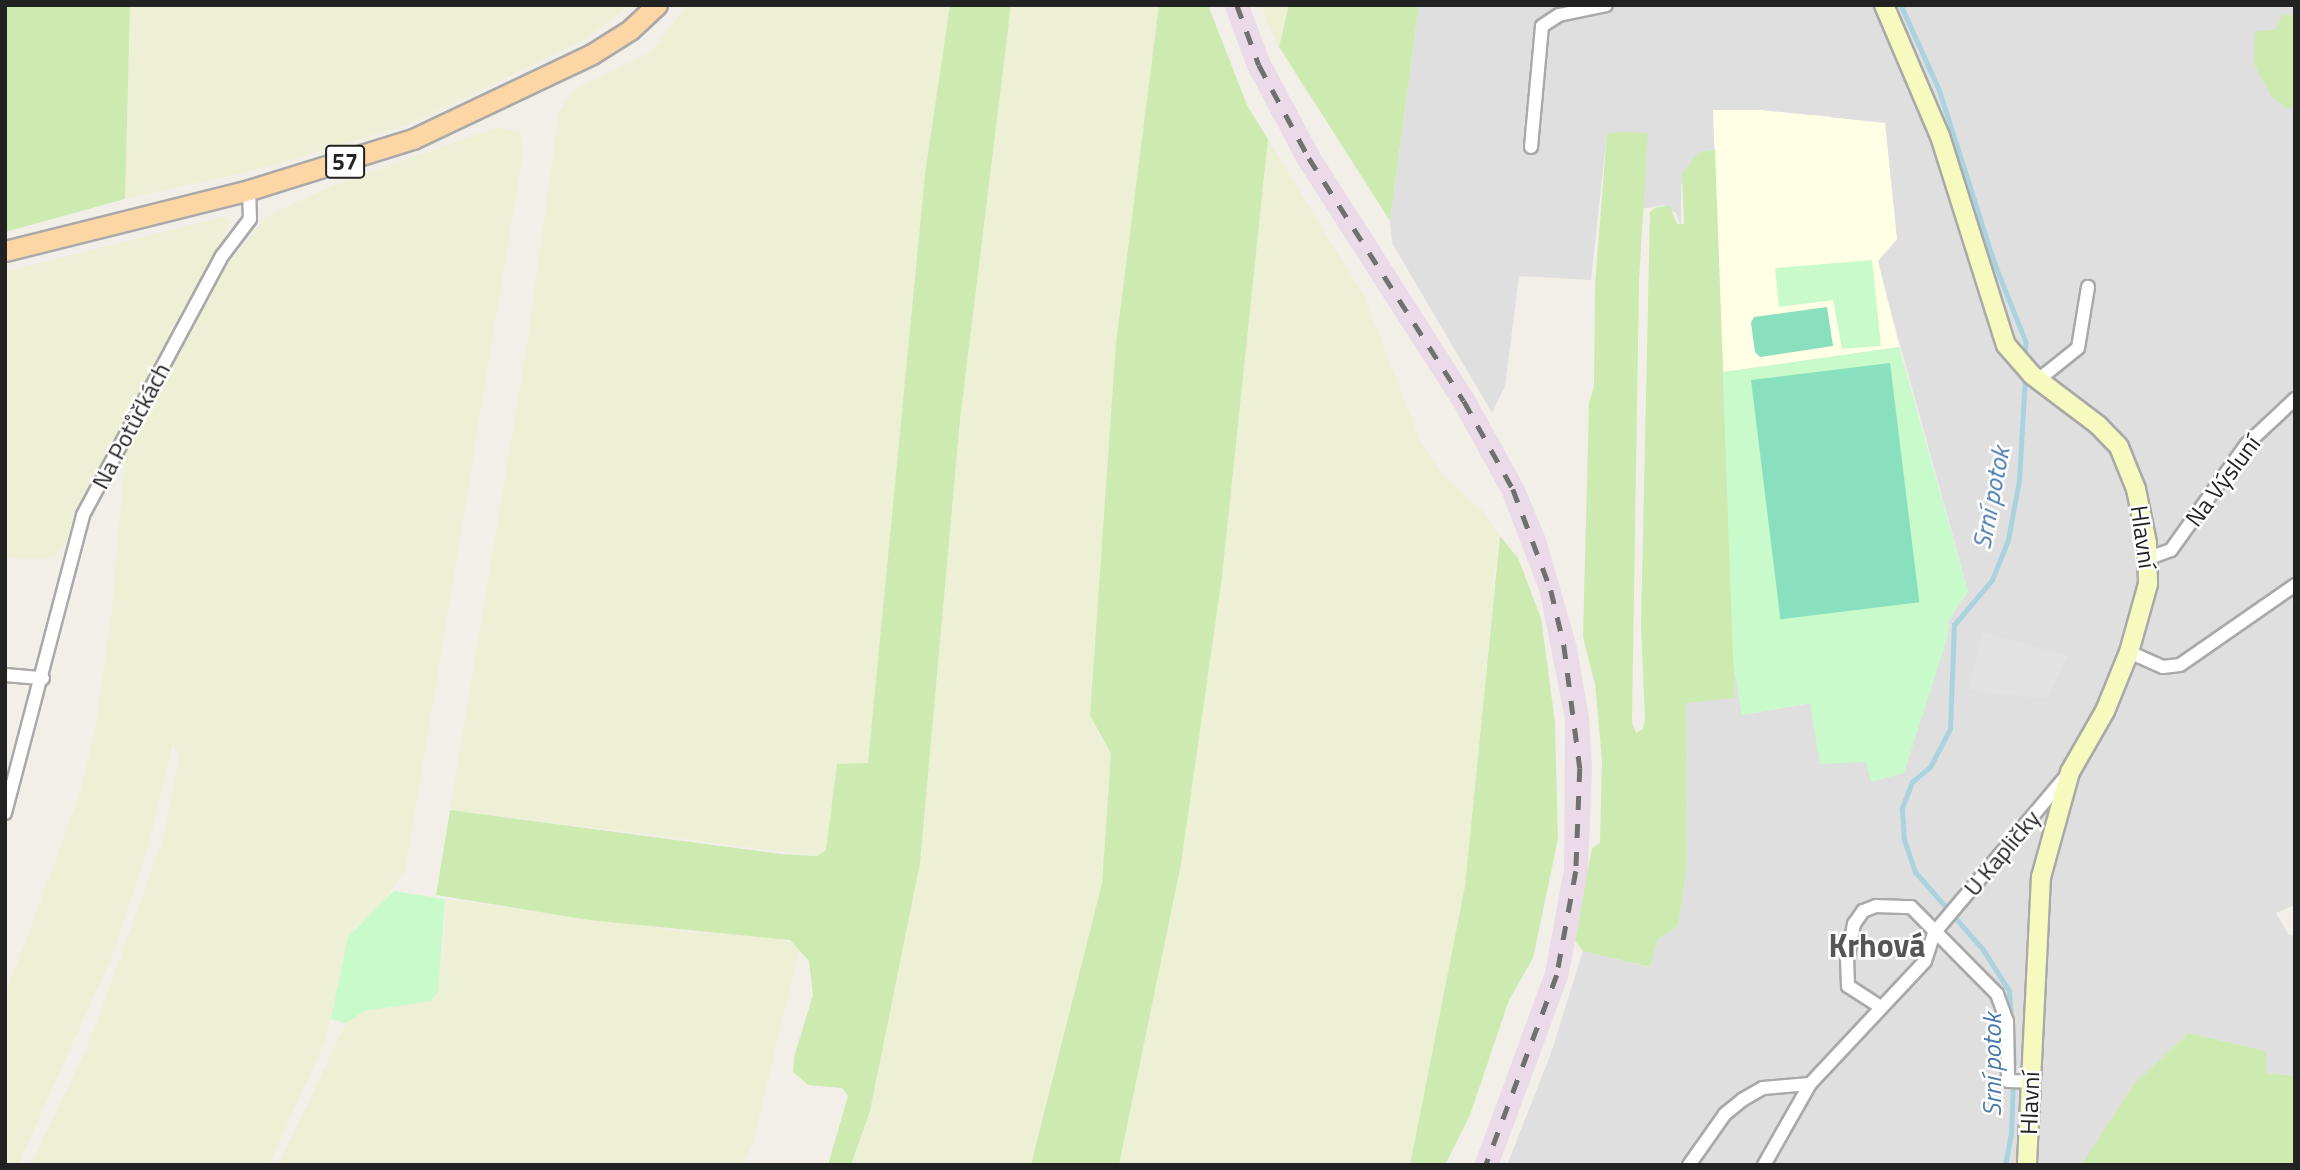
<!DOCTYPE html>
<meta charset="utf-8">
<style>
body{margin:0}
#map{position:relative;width:2300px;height:1170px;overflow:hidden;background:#f2efe9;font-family:"Titillium Web",sans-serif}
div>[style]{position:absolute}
.residential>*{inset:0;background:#e0dfdf}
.industrial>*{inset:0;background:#ebdbe8}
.education>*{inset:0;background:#ffffe5}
.farmland>*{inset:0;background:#eef0d5}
.grass>*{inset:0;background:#cdebb0}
.park>*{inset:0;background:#c8facc}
.pitch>*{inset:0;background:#88e0be;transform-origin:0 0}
.parking>*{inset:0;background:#e2e2e2}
.stream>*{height:4.5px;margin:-2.25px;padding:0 2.25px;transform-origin:2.25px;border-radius:2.25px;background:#aad3df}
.roads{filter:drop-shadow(2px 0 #a9a9a9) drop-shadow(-2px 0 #a9a9a9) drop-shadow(0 2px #a9a9a9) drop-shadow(0 -2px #a9a9a9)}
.street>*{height:12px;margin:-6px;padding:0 6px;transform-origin:6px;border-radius:6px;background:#fff}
.secondary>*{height:18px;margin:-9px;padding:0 9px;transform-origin:9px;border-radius:9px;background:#f7fabf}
.primary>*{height:19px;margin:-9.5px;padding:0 9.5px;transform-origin:9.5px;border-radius:9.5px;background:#fcd6a4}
.rail>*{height:4.5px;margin-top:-2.25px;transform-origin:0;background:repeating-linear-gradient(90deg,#707070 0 14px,transparent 0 28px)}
span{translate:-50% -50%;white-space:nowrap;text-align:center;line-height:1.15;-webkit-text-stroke:5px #fff;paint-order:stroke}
.shield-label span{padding:2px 5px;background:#fff;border:2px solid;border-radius:5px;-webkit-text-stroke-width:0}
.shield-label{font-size:23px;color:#222;font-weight:700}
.street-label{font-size:24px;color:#222}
.water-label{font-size:26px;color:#4a7aab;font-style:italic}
.district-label{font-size:32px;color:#555;font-weight:700}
.frame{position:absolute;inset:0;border:7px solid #222;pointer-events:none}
</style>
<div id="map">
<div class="residential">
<div style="clip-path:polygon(1419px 5px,2295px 5px,2295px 905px,2276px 913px,2289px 935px,2295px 935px,2295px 1076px,2266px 1073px,2266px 1051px,2188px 1033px,2134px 1084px,2081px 1165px,1507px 1165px,1550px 1056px,1583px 951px,1649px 967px,1658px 939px,1678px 926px,1687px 866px,1685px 703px,1734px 697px,1733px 659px,1742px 715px,1811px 703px,1814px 727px,1947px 639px,1949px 620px,1968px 591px,1877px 261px,1897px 238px,1892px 220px,1830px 116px,1713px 110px,1715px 150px,1699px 152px,1681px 185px,1681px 226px,1676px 213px,1663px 205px,1641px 209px,1642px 193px,1607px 133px,1591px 280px,1519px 276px,1505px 386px,1492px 413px,1392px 243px,1390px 221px)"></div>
</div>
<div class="industrial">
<div style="clip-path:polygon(1224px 5px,1249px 5px,1270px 60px,1319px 152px,1474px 395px,1523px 484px,1545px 536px,1576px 643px,1589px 717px,1592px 767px,1588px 872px,1568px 978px,1499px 1165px,1474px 1165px,1545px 972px,1564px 869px,1565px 719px,1540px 593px,1502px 494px,1454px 407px,1298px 164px,1248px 70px)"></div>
</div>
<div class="education">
<div style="clip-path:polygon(1713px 110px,1761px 110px,1885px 123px,1897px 239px,1878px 261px,1899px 347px,1723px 372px)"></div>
</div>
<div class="farmland">
<div style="clip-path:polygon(130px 5px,630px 5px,588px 38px,412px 123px,260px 169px,125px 199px)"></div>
<div style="clip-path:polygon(688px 5px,950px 5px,925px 174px,868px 764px,837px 764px,826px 850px,817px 856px,450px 810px,527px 344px,559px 111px,573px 90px,649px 53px)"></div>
<div style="clip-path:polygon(1011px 5px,1159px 5px,1116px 343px,1097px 733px,1111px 754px,1102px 883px,1031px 1165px,851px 1165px,870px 1111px,920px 863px,960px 420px)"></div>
<div style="clip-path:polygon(1261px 5px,1289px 5px,1279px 47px,1268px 26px)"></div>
<div style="clip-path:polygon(499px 127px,520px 133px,523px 153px,406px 868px,382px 905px,354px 929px,325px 1041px,269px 1165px,31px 1165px,91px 1038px,164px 836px,179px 756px,173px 743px,150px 840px,116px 947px,18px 1165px,5px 1165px,5px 996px,79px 796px,95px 730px,111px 617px,126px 445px,215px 280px,267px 216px,334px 185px)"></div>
<div style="clip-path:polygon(1268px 139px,1365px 298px,1420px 440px,1442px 474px,1484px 512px,1499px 535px,1465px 886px,1410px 1165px,1119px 1165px,1181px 864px,1222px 577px)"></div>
<div style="clip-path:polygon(223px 217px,229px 219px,226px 232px,90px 484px,64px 547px,56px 555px,41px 559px,5px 557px,5px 272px)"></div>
<div style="clip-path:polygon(445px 899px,687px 932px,775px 937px,800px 947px,753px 1143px,743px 1165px,278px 1165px,346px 1023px,364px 1011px,431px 1001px,444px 948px)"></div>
</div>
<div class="grass">
<div style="clip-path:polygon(5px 5px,130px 5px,125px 199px,5px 232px)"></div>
<div style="clip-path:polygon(950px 5px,1011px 5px,960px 420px,920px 863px,870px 1111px,851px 1165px,828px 1165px,848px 1096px,842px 1088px,808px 1085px,793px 1072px,794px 1057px,813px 995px,809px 961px,790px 940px,589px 920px,436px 895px,450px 810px,781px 854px,817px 856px,826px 850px,837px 764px,868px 763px,925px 174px)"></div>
<div style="clip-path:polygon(1159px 5px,1208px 5px,1247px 105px,1268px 139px,1222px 577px,1181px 864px,1119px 1165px,1031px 1165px,1102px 883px,1111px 754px,1090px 715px,1116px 343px)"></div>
<div style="clip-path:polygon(1289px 5px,1419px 5px,1390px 221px,1279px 47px)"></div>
<div style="clip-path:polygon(2283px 14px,2295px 16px,2295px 106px,2287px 109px,2271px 96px,2254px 64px,2255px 31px,2275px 30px)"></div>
<div style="clip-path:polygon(1623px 132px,1648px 133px,1639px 280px,1632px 723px,1636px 733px,1643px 729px,1645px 719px,1641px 625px,1650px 212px,1656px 207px,1670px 206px,1677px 224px,1684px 224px,1682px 173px,1699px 152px,1715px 150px,1735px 698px,1686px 703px,1687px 866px,1682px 900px,1678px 926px,1658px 939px,1650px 967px,1583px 951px,1575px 941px,1592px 848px,1600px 843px,1602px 760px,1595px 684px,1583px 637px,1589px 403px,1594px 387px,1595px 285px,1607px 133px)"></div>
<div style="clip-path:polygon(1500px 536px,1518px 558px,1541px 618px,1555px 722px,1558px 839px,1533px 958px,1509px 1000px,1470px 1115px,1445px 1165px,1410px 1165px,1465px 886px)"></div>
<div style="clip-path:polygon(2188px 1033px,2266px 1051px,2266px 1073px,2295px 1076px,2295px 1165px,2081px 1165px,2134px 1084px)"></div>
</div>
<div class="park">
<div style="clip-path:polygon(1872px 260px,1881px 346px,1842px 349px,1833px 300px,1779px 307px,1775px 268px)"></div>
<div style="clip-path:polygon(1899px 347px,1968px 591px,1949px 620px,1947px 639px,1904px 773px,1871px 782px,1866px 762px,1820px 764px,1810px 703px,1742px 715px,1733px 659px,1723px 372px)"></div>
<div style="clip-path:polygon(394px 891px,445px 899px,438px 992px,431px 1001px,364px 1011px,346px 1023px,331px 1019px,348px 937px)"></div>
</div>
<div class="pitch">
<div style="clip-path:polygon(1827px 307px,1833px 346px,1760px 357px,1755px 352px,1751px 323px,1754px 317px)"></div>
<div style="left:1890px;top:363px;width:241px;height:140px;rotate:83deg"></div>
</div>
<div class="parking">
<div style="clip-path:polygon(1982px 633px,2068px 655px,2047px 699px,1968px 690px)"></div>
</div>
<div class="stream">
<div style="left:1901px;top:5px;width:92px;rotate:65.7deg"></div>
<div style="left:1939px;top:89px;width:184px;rotate:72.3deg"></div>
<div style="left:1995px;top:264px;width:84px;rotate:68.3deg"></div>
<div style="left:2026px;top:342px;width:17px;rotate:93deg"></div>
<div style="left:2014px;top:1064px;width:73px;rotate:-93.9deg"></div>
<div style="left:2009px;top:991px;width:49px;rotate:-122.4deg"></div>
<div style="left:1983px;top:950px;width:103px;rotate:-131.1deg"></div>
<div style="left:1915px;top:872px;width:34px;rotate:-109deg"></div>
<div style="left:1904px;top:840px;width:32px;rotate:-94deg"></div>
<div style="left:1902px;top:808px;width:28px;rotate:-69deg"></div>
<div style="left:1912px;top:782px;width:23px;rotate:-40deg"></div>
<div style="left:1930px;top:767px;width:43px;rotate:-62.2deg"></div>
<div style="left:1950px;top:729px;width:104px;rotate:-87.8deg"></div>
<div style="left:1954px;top:625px;width:59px;rotate:-49.8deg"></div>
<div style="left:1992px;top:580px;width:43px;rotate:-68.2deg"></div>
<div style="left:2008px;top:540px;width:61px;rotate:-79.6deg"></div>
<div style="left:2019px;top:480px;width:105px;rotate:-86.7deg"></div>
<div style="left:2005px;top:1165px;width:31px;rotate:-79deg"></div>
<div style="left:2011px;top:1135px;width:52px;rotate:-87.8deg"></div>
</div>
<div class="roads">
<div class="street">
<div style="left:1531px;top:147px;width:121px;rotate:-84.8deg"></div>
<div style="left:1542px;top:26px;width:20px;rotate:-33deg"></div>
<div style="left:1559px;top:15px;width:48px;rotate:-12deg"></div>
<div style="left:2038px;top:380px;width:51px;rotate:-38.7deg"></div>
<div style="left:2078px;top:348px;width:62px;rotate:-80.7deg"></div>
<div style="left:2149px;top:558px;width:23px;rotate:-20deg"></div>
<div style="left:2171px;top:550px;width:130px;rotate:-54.4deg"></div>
<div style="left:2247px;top:444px;width:66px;rotate:-43.2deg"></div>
<div style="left:2129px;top:652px;width:37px;rotate:24deg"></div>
<div style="left:2163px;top:667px;width:17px;rotate:-7deg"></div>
<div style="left:2180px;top:665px;width:140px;rotate:-34.8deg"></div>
<div style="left:5px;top:675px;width:38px;rotate:5deg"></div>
<div style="left:5px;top:813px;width:308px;rotate:-75.3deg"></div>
<div style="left:83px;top:515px;width:294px;rotate:-61.8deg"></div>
<div style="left:222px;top:256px;width:46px;rotate:-52.9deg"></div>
<div style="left:250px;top:219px;width:29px;rotate:-92deg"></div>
<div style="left:1879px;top:1006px;width:37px;rotate:-147deg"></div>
<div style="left:1848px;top:986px;width:26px;rotate:-92deg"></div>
<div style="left:1847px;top:960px;width:37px;rotate:-79deg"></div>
<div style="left:1854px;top:924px;width:16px;rotate:-55deg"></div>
<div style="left:1863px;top:911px;width:14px;rotate:-21deg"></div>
<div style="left:1876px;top:906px;width:35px;rotate:2deg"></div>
<div style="left:1911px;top:907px;width:122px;rotate:45.3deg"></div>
<div style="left:1997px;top:994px;width:29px;rotate:70deg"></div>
<div style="left:2007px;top:1021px;width:60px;rotate:89deg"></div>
<div style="left:2008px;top:1081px;width:23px;rotate:2deg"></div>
<div style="left:1689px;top:1165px;width:62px;rotate:-54.8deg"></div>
<div style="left:1725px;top:1114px;width:22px;rotate:-39deg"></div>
<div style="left:1742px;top:1100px;width:24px;rotate:-30deg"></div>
<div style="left:1763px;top:1088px;width:47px;rotate:-4.9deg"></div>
<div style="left:1764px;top:1165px;width:93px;rotate:-60.4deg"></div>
<div style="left:1810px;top:1084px;width:168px;rotate:-46.9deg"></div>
<div style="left:1925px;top:961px;width:29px;rotate:-72deg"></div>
<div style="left:1934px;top:933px;width:205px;rotate:-49.9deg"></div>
</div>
<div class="secondary">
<div style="left:1884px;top:5px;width:142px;rotate:66.9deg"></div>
<div style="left:1940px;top:136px;width:219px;rotate:72.5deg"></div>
<div style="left:2006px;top:345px;width:40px;rotate:49deg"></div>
<div style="left:2032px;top:375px;width:83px;rotate:37.1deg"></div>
<div style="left:2098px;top:425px;width:30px;rotate:46deg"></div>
<div style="left:2119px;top:447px;width:45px;rotate:68deg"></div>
<div style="left:2136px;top:489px;width:55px;rotate:78.5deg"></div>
<div style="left:2147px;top:543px;width:41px;rotate:88.6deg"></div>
<div style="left:2148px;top:584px;width:71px;rotate:105.6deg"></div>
<div style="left:2129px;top:652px;width:64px;rotate:112.1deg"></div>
<div style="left:2105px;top:711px;width:70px;rotate:119.8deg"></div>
<div style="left:2070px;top:772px;width:109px;rotate:105.4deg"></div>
<div style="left:2041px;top:877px;width:288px;rotate:92.8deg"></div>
</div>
<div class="primary">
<div style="left:5px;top:251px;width:252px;rotate:-14deg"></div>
<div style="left:249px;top:190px;width:172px;rotate:-17.3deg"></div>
<div style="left:413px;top:139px;width:198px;rotate:-25.4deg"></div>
<div style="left:592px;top:54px;width:45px;rotate:-32.3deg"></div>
<div style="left:630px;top:30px;width:37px;rotate:-43deg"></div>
</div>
</div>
<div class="rail">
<div style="left:1237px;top:5px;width:64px;rotate:69.9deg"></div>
<div style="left:1259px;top:65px;width:106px;rotate:61.7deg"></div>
<div style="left:1309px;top:158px;width:288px;rotate:57.5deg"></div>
<div style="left:1464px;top:401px;width:101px;rotate:60.9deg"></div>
<div style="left:1513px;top:489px;width:108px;rotate:69.4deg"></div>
<div style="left:1551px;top:590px;width:57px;rotate:76.7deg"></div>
<div style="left:1564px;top:645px;width:124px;rotate:82.6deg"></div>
<div style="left:1580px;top:768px;width:103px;rotate:92.2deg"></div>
<div style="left:1576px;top:871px;width:106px;rotate:100.4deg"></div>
<div style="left:1557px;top:975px;width:203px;rotate:110.5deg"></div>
</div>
<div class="shield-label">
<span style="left:345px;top:162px">57</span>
</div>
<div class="street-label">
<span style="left:131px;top:426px;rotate:-62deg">Na Potůčkách</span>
<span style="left:2223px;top:481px;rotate:-53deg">Na Výsluní</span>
<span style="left:2143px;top:537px;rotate:82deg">Hlavní</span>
<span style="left:2002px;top:853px;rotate:-50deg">U Kapličky</span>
<span style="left:2030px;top:1103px;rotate:-88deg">Hlavní</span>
</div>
<div class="water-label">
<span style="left:1991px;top:498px;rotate:-79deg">Srní potok</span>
<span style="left:1992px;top:1065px;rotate:-90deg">Srní potok</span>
</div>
<div class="district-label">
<span style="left:1877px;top:945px">Krhová</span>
</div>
<div class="frame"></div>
</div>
